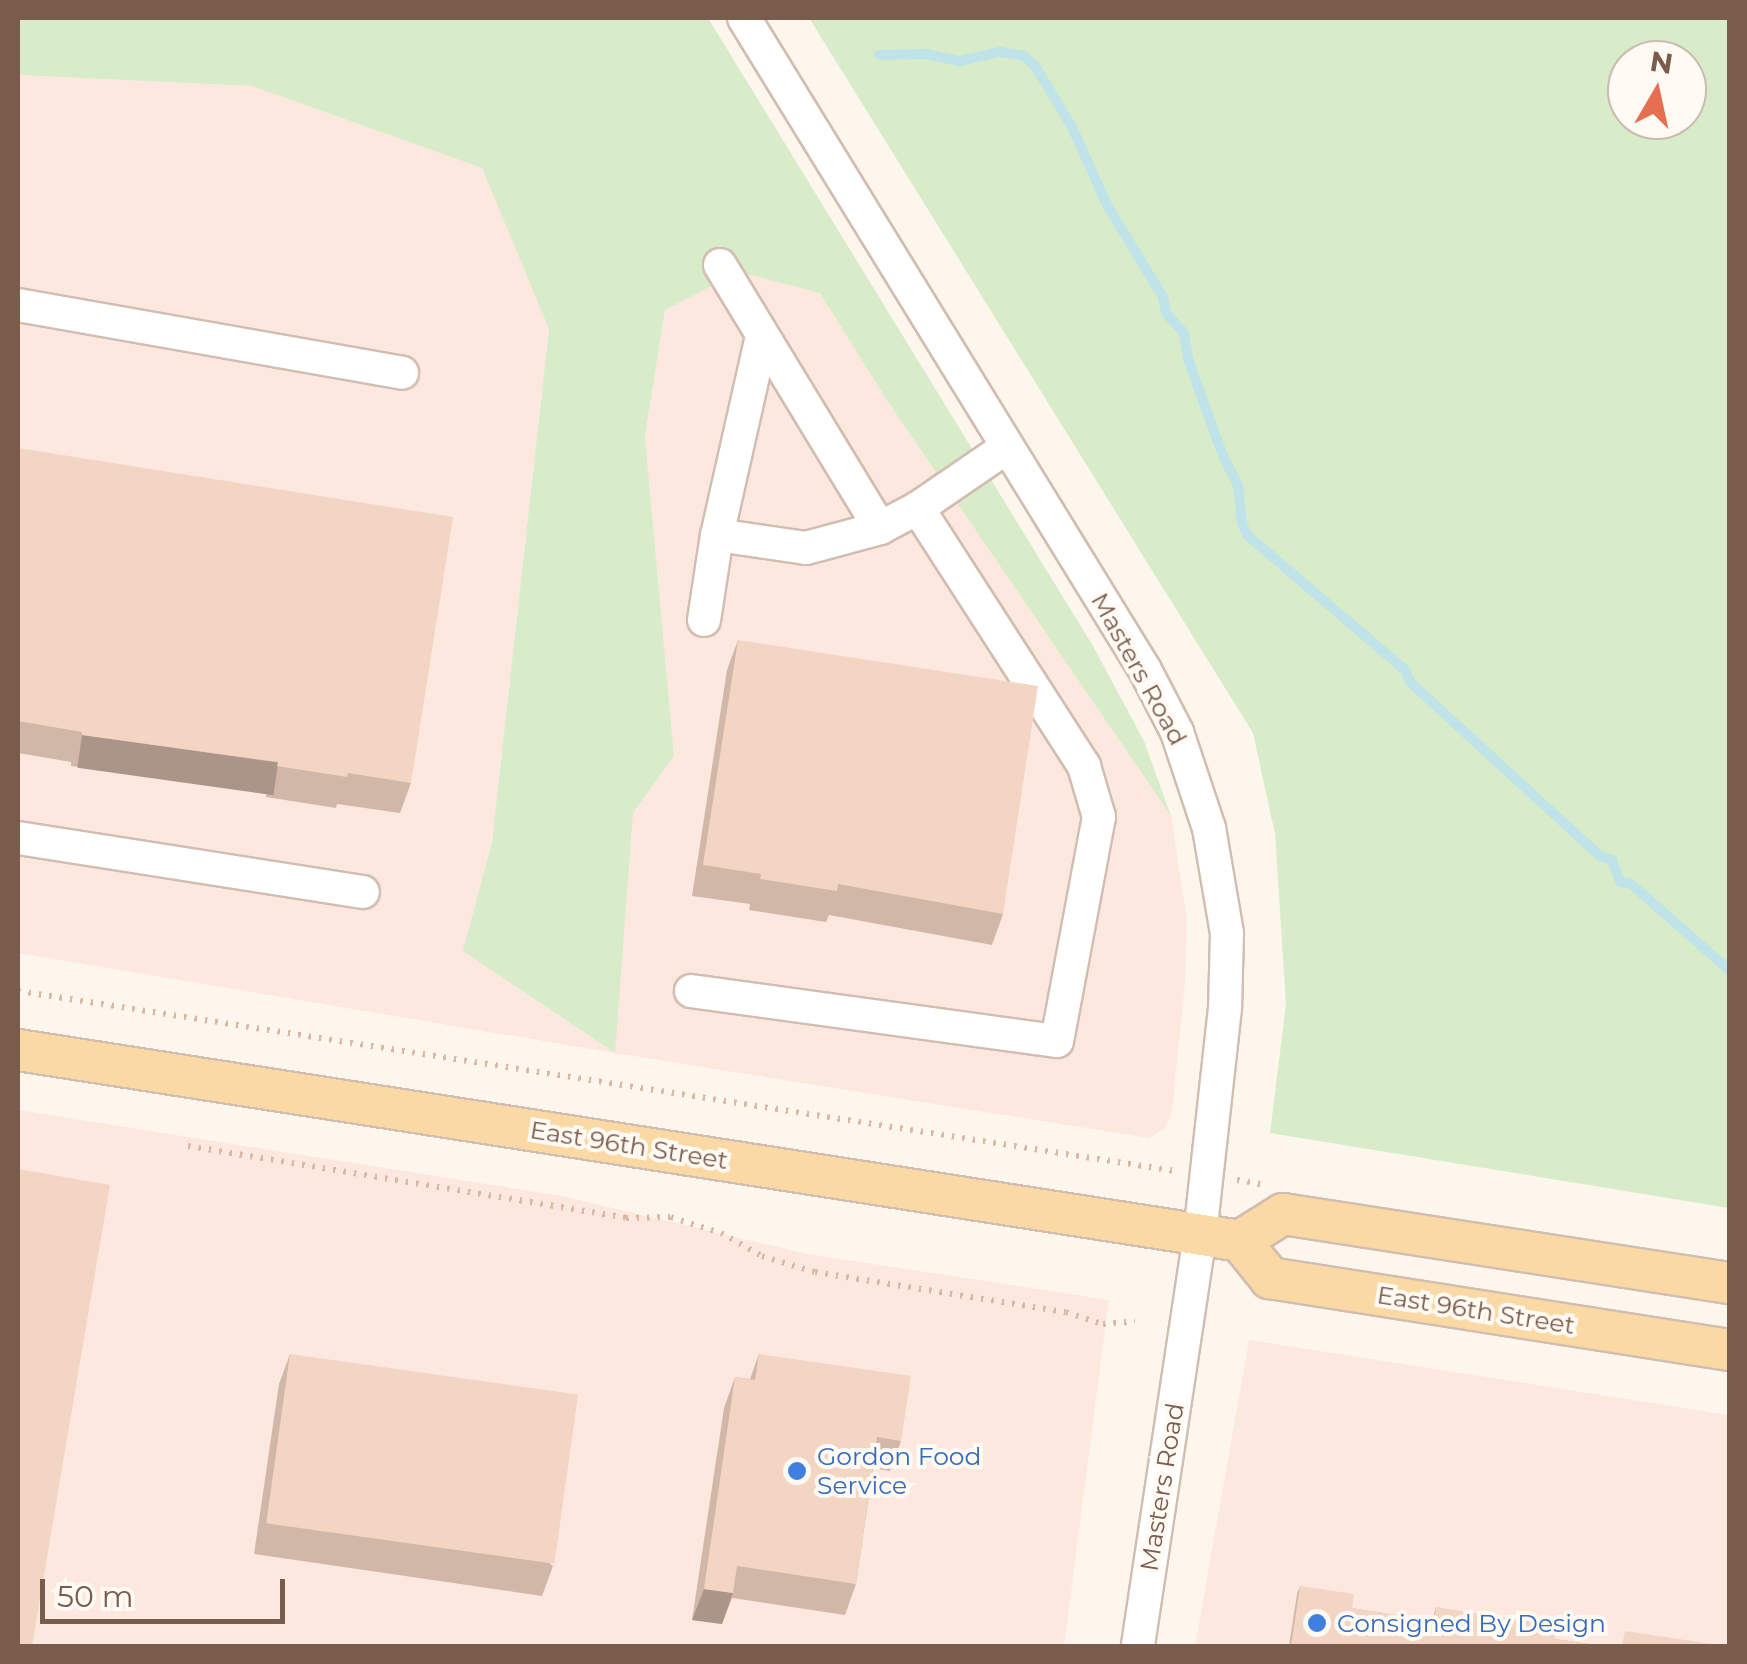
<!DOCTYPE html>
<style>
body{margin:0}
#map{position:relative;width:1747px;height:1664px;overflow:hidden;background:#fdf6ec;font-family:Montserrat,sans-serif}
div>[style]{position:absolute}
.commercial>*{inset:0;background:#fde8e0}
.green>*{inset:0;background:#d8ecc9}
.stream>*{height:10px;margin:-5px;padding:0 5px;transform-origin:5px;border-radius:5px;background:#bfe3e8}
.path>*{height:6px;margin-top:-3px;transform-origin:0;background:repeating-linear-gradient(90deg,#d9b8a5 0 2.5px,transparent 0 10.5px)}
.roads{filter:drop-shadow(2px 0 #d1beb0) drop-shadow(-2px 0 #d1beb0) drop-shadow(0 2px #d1beb0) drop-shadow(0 -2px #d1beb0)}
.minor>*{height:32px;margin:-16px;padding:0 16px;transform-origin:16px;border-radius:16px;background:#fff}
.major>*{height:40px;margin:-20px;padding:0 20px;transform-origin:20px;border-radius:20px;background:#fbd9a5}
.wall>*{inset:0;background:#d1b7a8}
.shaded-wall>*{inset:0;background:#aa9588;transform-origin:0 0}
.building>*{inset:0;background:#f3d5c3;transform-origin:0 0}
.dots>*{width:28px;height:28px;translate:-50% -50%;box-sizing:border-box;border:5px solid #fffaf3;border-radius:50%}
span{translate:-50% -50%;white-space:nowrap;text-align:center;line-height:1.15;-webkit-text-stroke:8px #fffaf3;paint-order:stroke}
.street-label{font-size:25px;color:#7a5c4d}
.shop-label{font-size:25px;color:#366cbe}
.left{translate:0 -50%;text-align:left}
.frame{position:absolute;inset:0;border:20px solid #7a5c4d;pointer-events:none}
.north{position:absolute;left:1607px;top:40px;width:100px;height:100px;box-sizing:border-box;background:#fffaf3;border:2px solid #cabbb1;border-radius:50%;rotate:9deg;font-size:28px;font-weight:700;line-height:40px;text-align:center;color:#7a5c4d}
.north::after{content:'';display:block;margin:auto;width:35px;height:45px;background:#e76f51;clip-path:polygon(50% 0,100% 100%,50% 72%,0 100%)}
.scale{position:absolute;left:40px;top:1579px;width:245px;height:45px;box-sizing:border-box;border:5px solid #7a5c4d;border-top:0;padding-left:12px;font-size:30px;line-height:35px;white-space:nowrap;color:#7a5c4d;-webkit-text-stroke:8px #fffaf3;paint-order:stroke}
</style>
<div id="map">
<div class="commercial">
<div style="clip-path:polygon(18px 75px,252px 86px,482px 168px,549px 328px,492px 842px,464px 951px,614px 1052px,633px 813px,674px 756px,645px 437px,665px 310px,739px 272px,820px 293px,888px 402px,1171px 816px,1187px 919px,1185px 983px,1172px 1110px,1165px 1128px,1149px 1138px,615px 1053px,18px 953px)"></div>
<div style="clip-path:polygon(18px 1110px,562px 1196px,808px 1254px,1109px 1300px,1064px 1646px,18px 1646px)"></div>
<div style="clip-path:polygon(1249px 1340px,1729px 1415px,1729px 1646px,1195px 1646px)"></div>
</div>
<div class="green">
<div style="clip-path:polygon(18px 18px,708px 18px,1093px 646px,1144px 741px,1171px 816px,888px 402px,820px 293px,739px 272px,665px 310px,645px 437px,674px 756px,633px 813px,615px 1053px,463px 951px,492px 842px,549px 329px,482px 168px,252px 86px,18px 75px)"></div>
<div style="clip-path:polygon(evenodd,809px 18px,1729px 18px,1729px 1208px,1270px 1133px,1286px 1004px,1275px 834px,1253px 733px,809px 18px,1627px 60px,1687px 60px,1687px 120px,1627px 120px,1627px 60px)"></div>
</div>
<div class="stream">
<div style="left:879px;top:55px;width:47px;rotate:-1.2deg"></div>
<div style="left:926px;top:54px;width:35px;rotate:12deg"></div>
<div style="left:960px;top:61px;width:41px;rotate:-12.7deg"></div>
<div style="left:1000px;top:52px;width:24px;rotate:9deg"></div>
<div style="left:1024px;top:56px;width:15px;rotate:42deg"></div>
<div style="left:1035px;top:66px;width:71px;rotate:58.8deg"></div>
<div style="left:1072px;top:127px;width:85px;rotate:65.8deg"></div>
<div style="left:1107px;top:205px;width:108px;rotate:58.7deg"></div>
<div style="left:1163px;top:297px;width:16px;rotate:79deg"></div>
<div style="left:1166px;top:313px;width:27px;rotate:48deg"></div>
<div style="left:1184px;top:333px;width:26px;rotate:81deg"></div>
<div style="left:1188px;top:359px;width:103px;rotate:70.2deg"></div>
<div style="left:1223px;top:456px;width:33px;rotate:63deg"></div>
<div style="left:1238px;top:485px;width:38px;rotate:84deg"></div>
<div style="left:1242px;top:523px;width:13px;rotate:67deg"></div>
<div style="left:1247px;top:535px;width:208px;rotate:40.5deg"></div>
<div style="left:1405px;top:670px;width:13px;rotate:67deg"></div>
<div style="left:1410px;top:682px;width:258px;rotate:42.5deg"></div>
<div style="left:1600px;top:856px;width:13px;rotate:18deg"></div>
<div style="left:1612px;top:860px;width:23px;rotate:70deg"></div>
<div style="left:1620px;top:882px;width:10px;rotate:6deg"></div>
<div style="left:1630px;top:883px;width:133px;rotate:41.3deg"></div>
</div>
<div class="path">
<div style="left:18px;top:991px;width:1171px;rotate:8.84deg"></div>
<div style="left:188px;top:1146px;width:444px;rotate:9.3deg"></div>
<div style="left:626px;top:1218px;width:45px;rotate:-1.3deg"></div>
<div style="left:671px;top:1217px;width:52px;rotate:17.7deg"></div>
<div style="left:721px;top:1233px;width:47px;rotate:29.3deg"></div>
<div style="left:762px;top:1256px;width:55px;rotate:16.8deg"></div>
<div style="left:815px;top:1272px;width:254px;rotate:9.1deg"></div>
<div style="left:1066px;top:1312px;width:39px;rotate:18deg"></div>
<div style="left:1103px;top:1324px;width:32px;rotate:-5deg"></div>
<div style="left:1237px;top:1180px;width:27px;rotate:10deg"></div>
</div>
<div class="roads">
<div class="minor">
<div style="left:744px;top:18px;width:765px;rotate:58.41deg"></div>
<div style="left:1145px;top:670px;width:70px;rotate:62.7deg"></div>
<div style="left:1177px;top:732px;width:101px;rotate:71.6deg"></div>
<div style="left:1209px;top:828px;width:107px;rotate:80.3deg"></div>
<div style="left:1227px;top:933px;width:75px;rotate:91.5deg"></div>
<div style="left:1225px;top:1008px;width:228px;rotate:96.3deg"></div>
<div style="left:1200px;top:1235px;width:416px;rotate:98.6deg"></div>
<div style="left:720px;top:265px;width:308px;rotate:58.7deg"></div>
<div style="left:18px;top:305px;width:390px;rotate:10deg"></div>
<div style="left:762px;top:336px;width:204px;rotate:102.7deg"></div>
<div style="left:717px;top:535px;width:90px;rotate:8.3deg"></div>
<div style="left:806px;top:548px;width:77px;rotate:-15.1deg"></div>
<div style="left:880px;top:528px;width:43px;rotate:-27.8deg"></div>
<div style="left:918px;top:508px;width:108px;rotate:-34.4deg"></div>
<div style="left:704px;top:620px;width:86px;rotate:-81.3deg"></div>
<div style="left:18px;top:838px;width:349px;rotate:8.9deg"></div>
<div style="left:691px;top:991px;width:369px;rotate:7.8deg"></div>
<div style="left:1057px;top:1041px;width:228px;rotate:-79.4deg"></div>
<div style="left:1099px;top:817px;width:53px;rotate:-106.4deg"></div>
<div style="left:1084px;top:766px;width:307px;rotate:-122.8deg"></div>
</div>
<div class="major">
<div style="left:18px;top:1050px;width:1237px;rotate:8.88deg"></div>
<div style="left:1240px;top:1241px;width:48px;rotate:51deg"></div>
<div style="left:1270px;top:1278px;width:466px;rotate:8.9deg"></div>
<div style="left:1240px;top:1241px;width:51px;rotate:-32.1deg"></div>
<div style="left:1283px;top:1214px;width:452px;rotate:8.8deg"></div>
</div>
</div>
<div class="wall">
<div style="clip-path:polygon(18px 448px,411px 783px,400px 813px,337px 804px,336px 808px,266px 797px,267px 792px,71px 766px,71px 762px,18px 753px)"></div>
<div style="clip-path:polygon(738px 640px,1003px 914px,992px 945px,829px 915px,826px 922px,749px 910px,750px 904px,692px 896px,727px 670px)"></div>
<div style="clip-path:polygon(290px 1354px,553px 1566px,542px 1596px,254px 1554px,279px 1384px)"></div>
<div style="clip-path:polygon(759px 1354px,901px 1441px,890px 1471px,873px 1468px,856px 1584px,845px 1615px,732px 1598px,722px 1624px,692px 1620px,724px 1408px,735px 1377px,750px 1379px)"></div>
<div style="clip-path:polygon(1300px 1586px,1352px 1608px,1432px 1621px,1436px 1607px,1555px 1639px,1603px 1646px,1289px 1646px,1297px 1594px)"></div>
</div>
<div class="shaded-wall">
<div style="left:82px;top:735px;width:198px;height:33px;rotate:8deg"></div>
<div style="clip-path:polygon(704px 1589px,733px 1593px,722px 1624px,692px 1620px)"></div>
</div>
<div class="building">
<div style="clip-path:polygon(18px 448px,453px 517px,411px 783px,348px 773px,347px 777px,277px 766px,278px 762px,82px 735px,82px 732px,18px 721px)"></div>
<div style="clip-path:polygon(738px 640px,1038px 686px,1003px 914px,838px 884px,837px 891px,760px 879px,761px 874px,703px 865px)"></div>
<div style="clip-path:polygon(18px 1169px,110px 1185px,32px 1646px,18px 1646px)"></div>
<div style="left:290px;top:1354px;width:291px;height:171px;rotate:8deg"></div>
<div style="clip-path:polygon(759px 1354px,911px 1376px,901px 1441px,877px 1437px,856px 1584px,737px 1566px,733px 1593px,704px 1589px,735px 1377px,755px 1380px)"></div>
<div style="clip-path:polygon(1300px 1586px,1354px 1594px,1352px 1608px,1434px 1621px,1436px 1607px,1557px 1626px,1555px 1639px,1603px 1646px,1291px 1646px)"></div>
<div style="clip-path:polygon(1625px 1631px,1725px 1646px,1622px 1646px)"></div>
</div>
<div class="dots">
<div style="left:797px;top:1471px;background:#3f7fe0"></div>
<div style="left:1317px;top:1623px;background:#3f7fe0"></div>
</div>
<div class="street-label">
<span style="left:1139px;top:669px;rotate:61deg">Masters Road</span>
<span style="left:629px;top:1145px;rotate:9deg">East 96th Street</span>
<span style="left:1476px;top:1310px;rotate:9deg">East 96th Street</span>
<span style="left:1162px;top:1487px;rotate:-81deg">Masters Road</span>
</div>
<div class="shop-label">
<span class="left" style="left:817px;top:1471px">Gordon Food<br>Service</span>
<span class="left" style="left:1337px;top:1623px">Consigned By Design</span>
</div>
<div class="frame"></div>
<div class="north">N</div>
<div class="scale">50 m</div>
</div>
